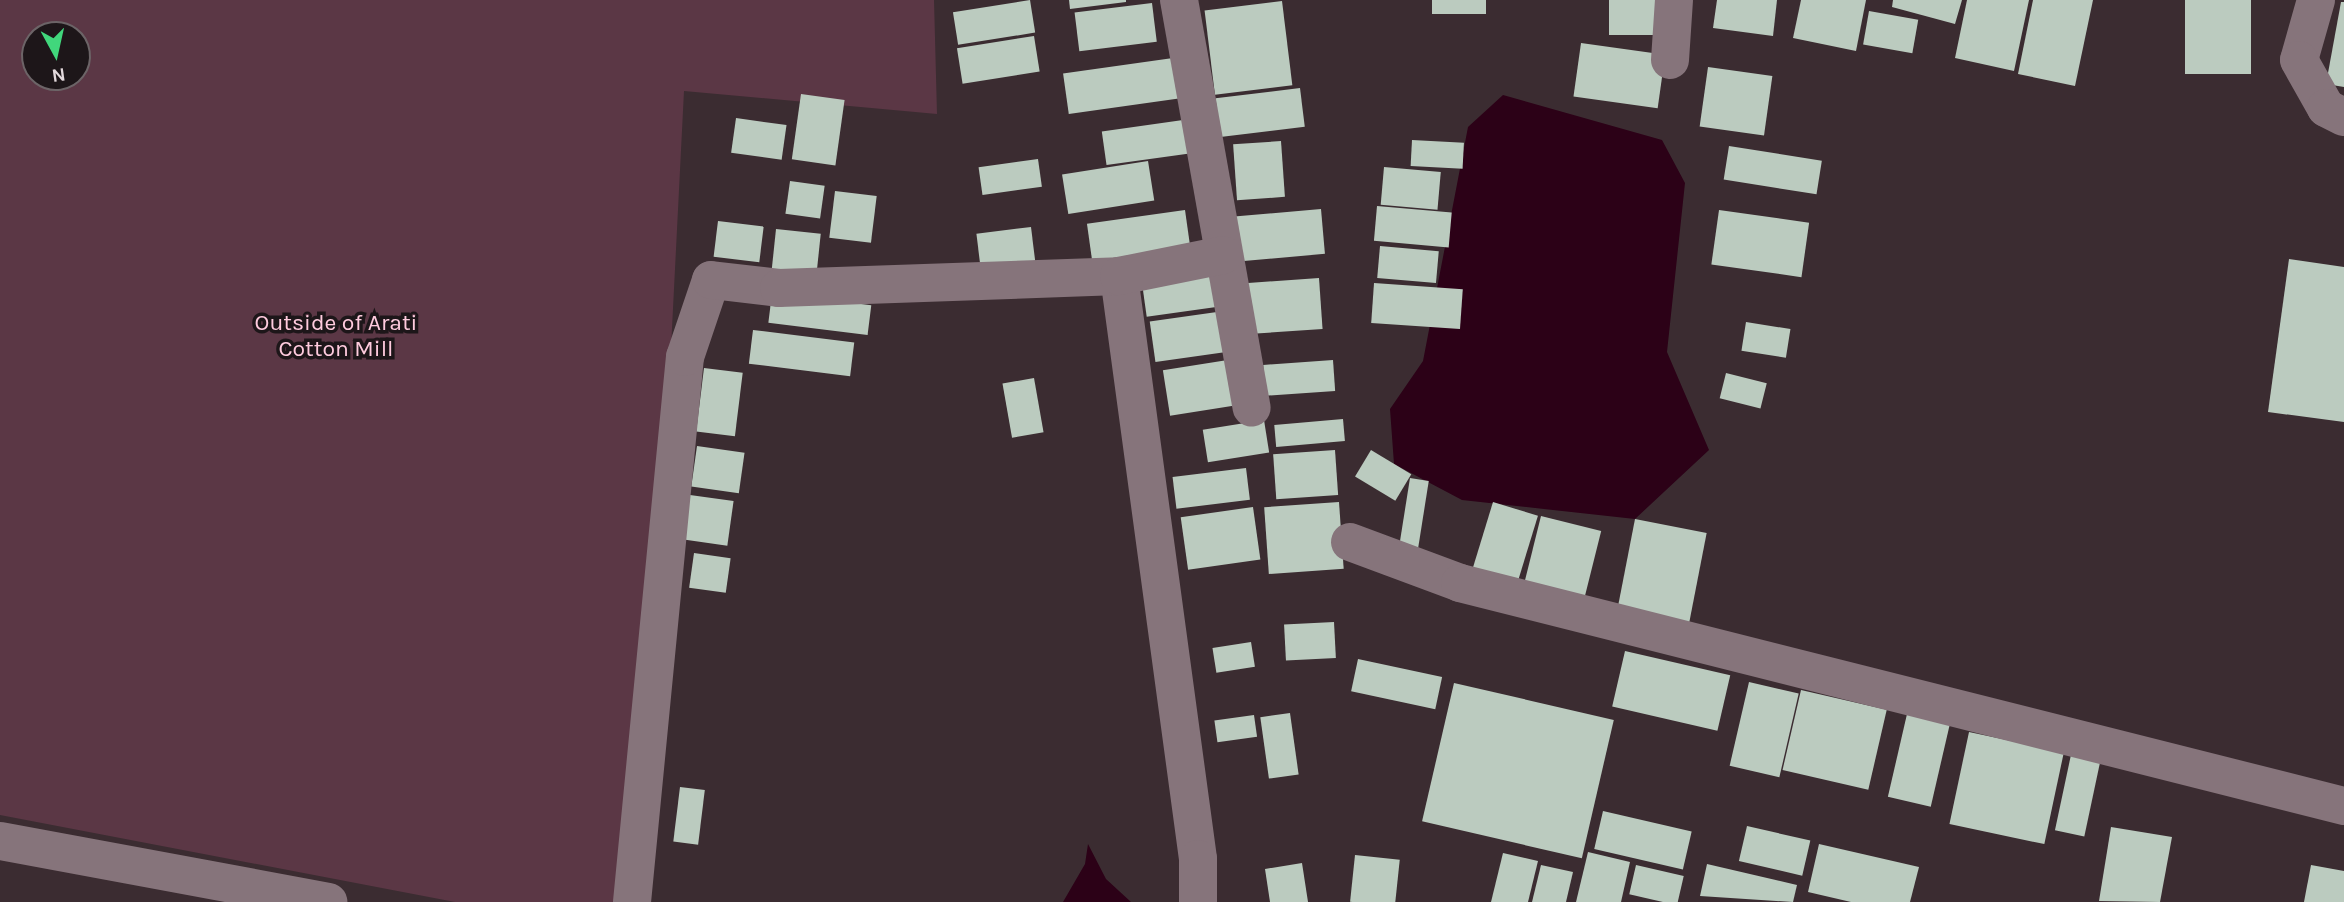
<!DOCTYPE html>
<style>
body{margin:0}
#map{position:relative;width:2344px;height:902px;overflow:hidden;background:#3b2c31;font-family:Karla,sans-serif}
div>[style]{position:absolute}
.green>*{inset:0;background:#5b3745}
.water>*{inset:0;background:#2c0117}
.building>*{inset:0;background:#bbcbbf;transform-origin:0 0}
.minor>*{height:38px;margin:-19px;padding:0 19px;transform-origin:19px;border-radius:19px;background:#86747b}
span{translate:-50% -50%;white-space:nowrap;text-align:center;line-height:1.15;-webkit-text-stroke:7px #1d1619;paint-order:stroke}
.park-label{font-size:23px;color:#ffcbde}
.north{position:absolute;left:21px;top:21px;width:70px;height:70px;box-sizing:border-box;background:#1d1619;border:2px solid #6c6467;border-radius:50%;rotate:172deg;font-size:19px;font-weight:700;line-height:28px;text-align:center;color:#e3d9dd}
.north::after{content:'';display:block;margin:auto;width:24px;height:32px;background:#41d77c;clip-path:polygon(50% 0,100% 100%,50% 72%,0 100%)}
</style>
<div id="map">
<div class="green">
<div style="clip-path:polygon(evenodd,0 0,934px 0,937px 114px,684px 91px,643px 902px,455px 902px,0 815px,0 0,35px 35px,77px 35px,77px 77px,35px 77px,35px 35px)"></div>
</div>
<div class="water">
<div style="clip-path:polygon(1503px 95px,1662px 140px,1685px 183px,1667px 352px,1709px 450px,1635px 519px,1462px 500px,1394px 464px,1390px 409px,1423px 361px,1468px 127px)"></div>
<div style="clip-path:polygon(1088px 844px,1106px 879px,1131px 902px,1063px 902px,1085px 864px)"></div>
</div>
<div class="building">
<div style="left:1030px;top:0;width:33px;height:78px;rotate:81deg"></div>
<div style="clip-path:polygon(1069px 0,1126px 0,1126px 2px,1070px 9px)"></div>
<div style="left:1432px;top:0;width:54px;height:14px"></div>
<div style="left:1609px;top:0;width:49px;height:35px"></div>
<div style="clip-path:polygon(1717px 0,1777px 0,1773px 36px,1713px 28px)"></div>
<div style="clip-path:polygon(1801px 0,1866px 0,1856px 51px,1793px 38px)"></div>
<div style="clip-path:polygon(1893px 0,1962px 0,1955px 24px,1892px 7px)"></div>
<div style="clip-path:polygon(1967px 0,2029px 0,2014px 71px,1955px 58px)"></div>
<div style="clip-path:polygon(2033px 0,2093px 0,2075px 86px,2018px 74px)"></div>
<div style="left:2185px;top:0;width:66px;height:74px"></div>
<div style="left:1282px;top:1px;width:85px;height:78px;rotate:83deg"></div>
<div style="clip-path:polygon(2341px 2px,2344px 2px,2344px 87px,2326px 84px)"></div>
<div style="left:1152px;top:3px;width:39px;height:78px;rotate:83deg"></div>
<div style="left:1869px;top:11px;width:50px;height:34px;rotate:10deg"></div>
<div style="left:1034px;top:36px;width:36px;height:78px;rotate:81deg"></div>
<div style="left:1581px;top:43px;width:85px;height:54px;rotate:8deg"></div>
<div style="left:1173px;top:58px;width:41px;height:111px;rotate:82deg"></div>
<div style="left:1708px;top:67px;width:65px;height:60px;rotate:8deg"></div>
<div style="left:1300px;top:88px;width:39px;height:85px;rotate:83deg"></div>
<div style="left:801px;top:94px;width:44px;height:66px;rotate:8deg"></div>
<div style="left:736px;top:118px;width:51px;height:35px;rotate:8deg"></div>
<div style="left:1183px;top:120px;width:34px;height:82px;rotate:82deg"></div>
<div style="left:1412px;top:140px;width:52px;height:26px;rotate:3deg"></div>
<div style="left:1281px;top:141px;width:56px;height:48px;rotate:86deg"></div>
<div style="left:1729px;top:146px;width:94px;height:34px;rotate:9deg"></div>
<div style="left:1038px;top:159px;width:28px;height:60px;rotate:82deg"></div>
<div style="left:1148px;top:161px;width:40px;height:87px;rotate:81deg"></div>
<div style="left:1384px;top:167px;width:57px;height:38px;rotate:5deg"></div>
<div style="left:790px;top:181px;width:35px;height:33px;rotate:8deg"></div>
<div style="left:835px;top:191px;width:42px;height:47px;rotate:7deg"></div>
<div style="left:1377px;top:206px;width:75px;height:35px;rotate:5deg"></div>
<div style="left:1321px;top:209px;width:45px;height:87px;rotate:85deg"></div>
<div style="left:1185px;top:210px;width:41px;height:99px;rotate:82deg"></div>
<div style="left:1719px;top:210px;width:91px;height:55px;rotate:8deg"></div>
<div style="left:718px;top:221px;width:46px;height:36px;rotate:7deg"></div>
<div style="left:1031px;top:227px;width:34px;height:55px;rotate:83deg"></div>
<div style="left:776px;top:229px;width:45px;height:43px;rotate:6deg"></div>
<div style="left:1380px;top:246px;width:59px;height:32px;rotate:5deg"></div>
<div style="clip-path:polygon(2289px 259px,2344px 267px,2344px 422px,2268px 412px)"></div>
<div style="left:1213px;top:271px;width:36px;height:72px;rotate:82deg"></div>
<div style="left:1319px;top:278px;width:51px;height:78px;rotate:86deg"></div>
<div style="left:1374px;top:283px;width:89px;height:40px;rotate:4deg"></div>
<div style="left:772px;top:293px;width:100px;height:30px;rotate:7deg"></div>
<div style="left:1224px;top:311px;width:41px;height:75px;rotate:82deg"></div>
<div style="left:1746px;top:322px;width:45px;height:29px;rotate:9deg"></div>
<div style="left:753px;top:330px;width:102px;height:34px;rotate:7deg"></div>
<div style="left:1234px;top:359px;width:46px;height:72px;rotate:81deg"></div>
<div style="left:1333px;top:360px;width:31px;height:70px;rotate:86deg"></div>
<div style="left:704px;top:368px;width:39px;height:64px;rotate:7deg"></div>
<div style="left:1726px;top:373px;width:42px;height:26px;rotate:14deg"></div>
<div style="left:1034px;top:378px;width:55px;height:32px;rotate:80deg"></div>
<div style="left:1343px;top:419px;width:22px;height:69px;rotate:85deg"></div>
<div style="left:1264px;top:420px;width:33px;height:62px;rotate:81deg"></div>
<div style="left:697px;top:446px;width:48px;height:41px;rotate:8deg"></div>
<div style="left:1335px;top:450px;width:45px;height:62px;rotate:86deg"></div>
<div style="left:1371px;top:450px;width:47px;height:31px;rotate:31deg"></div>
<div style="left:1246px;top:468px;width:32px;height:74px;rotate:83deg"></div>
<div style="left:1410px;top:478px;width:19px;height:77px;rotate:9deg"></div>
<div style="left:690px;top:495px;width:44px;height:45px;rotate:8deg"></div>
<div style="left:1339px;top:502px;width:67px;height:75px;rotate:86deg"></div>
<div style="left:1493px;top:502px;width:47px;height:69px;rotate:17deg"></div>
<div style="left:1253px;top:507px;width:53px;height:73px;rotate:82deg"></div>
<div style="left:1541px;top:516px;width:62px;height:73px;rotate:14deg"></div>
<div style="left:1635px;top:519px;width:73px;height:91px;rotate:11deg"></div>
<div style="left:694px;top:553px;width:37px;height:35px;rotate:8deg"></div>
<div style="left:1334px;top:622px;width:36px;height:50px;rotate:87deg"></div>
<div style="left:1251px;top:642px;width:25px;height:39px;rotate:81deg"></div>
<div style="left:1625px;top:651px;width:108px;height:57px;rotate:13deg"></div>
<div style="left:1358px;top:659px;width:86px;height:33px;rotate:12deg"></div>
<div style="left:1749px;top:682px;width:51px;height:86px;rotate:13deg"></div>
<div style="left:1454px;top:683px;width:164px;height:142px;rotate:13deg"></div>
<div style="left:1801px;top:690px;width:88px;height:82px;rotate:13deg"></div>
<div style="left:1290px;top:713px;width:62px;height:30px;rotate:82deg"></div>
<div style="left:1907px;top:714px;width:44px;height:85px;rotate:13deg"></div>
<div style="left:1254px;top:715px;width:22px;height:40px;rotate:82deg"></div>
<div style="left:1969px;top:732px;width:97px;height:94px;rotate:12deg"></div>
<div style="left:2072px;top:750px;width:30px;height:82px;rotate:12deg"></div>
<div style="left:680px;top:787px;width:25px;height:55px;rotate:7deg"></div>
<div style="left:1603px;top:811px;width:91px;height:39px;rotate:13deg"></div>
<div style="left:1747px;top:826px;width:65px;height:36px;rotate:13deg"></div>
<div style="clip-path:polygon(2111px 827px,2172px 837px,2160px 902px,2099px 901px)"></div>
<div style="clip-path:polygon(1819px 844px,1919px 867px,1910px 902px,1851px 902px,1808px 892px)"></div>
<div style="clip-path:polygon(1588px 852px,1630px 862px,1621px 902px,1576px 902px)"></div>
<div style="clip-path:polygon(1503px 853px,1538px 861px,1528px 902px,1491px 902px)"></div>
<div style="left:1355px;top:855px;width:45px;height:47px;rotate:6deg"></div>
<div style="clip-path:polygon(1302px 863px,1308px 902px,1270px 902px,1265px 869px)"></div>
<div style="clip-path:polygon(1707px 864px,1797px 885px,1793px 902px,1700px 896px)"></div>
<div style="clip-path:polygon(1541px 865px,1573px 872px,1566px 902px,1532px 902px)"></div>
<div style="left:1636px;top:865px;width:49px;height:30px;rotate:13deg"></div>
<div style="clip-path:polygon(2311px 865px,2344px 871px,2344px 902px,2304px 902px)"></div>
</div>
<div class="minor">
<div style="left:1179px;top:0;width:414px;rotate:79.9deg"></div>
<div style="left:2316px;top:0;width:62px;rotate:105.8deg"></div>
<div style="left:2299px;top:60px;width:55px;rotate:60.6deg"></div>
<div style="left:2326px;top:108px;width:20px;rotate:27deg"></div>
<div style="left:1670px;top:60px;width:60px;rotate:-86.2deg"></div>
<div style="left:1119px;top:276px;width:588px;rotate:82.28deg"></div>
<div style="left:1198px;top:859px;width:43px;rotate:90deg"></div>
<div style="left:1350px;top:542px;width:117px;rotate:20.4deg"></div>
<div style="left:1460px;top:583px;width:912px;rotate:14.16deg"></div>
<div style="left:0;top:841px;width:334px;rotate:10.5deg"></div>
<div style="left:632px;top:902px;width:548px;rotate:-84.45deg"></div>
<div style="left:685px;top:357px;width:81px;rotate:-71.3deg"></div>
<div style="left:711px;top:280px;width:68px;rotate:6.7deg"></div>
<div style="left:779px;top:288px;width:340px;rotate:-2deg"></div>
<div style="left:1119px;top:276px;width:106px;rotate:-11.4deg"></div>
</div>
<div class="park-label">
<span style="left:336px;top:336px">Outside of Arati<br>Cotton Mill</span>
</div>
<div class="north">N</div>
</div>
